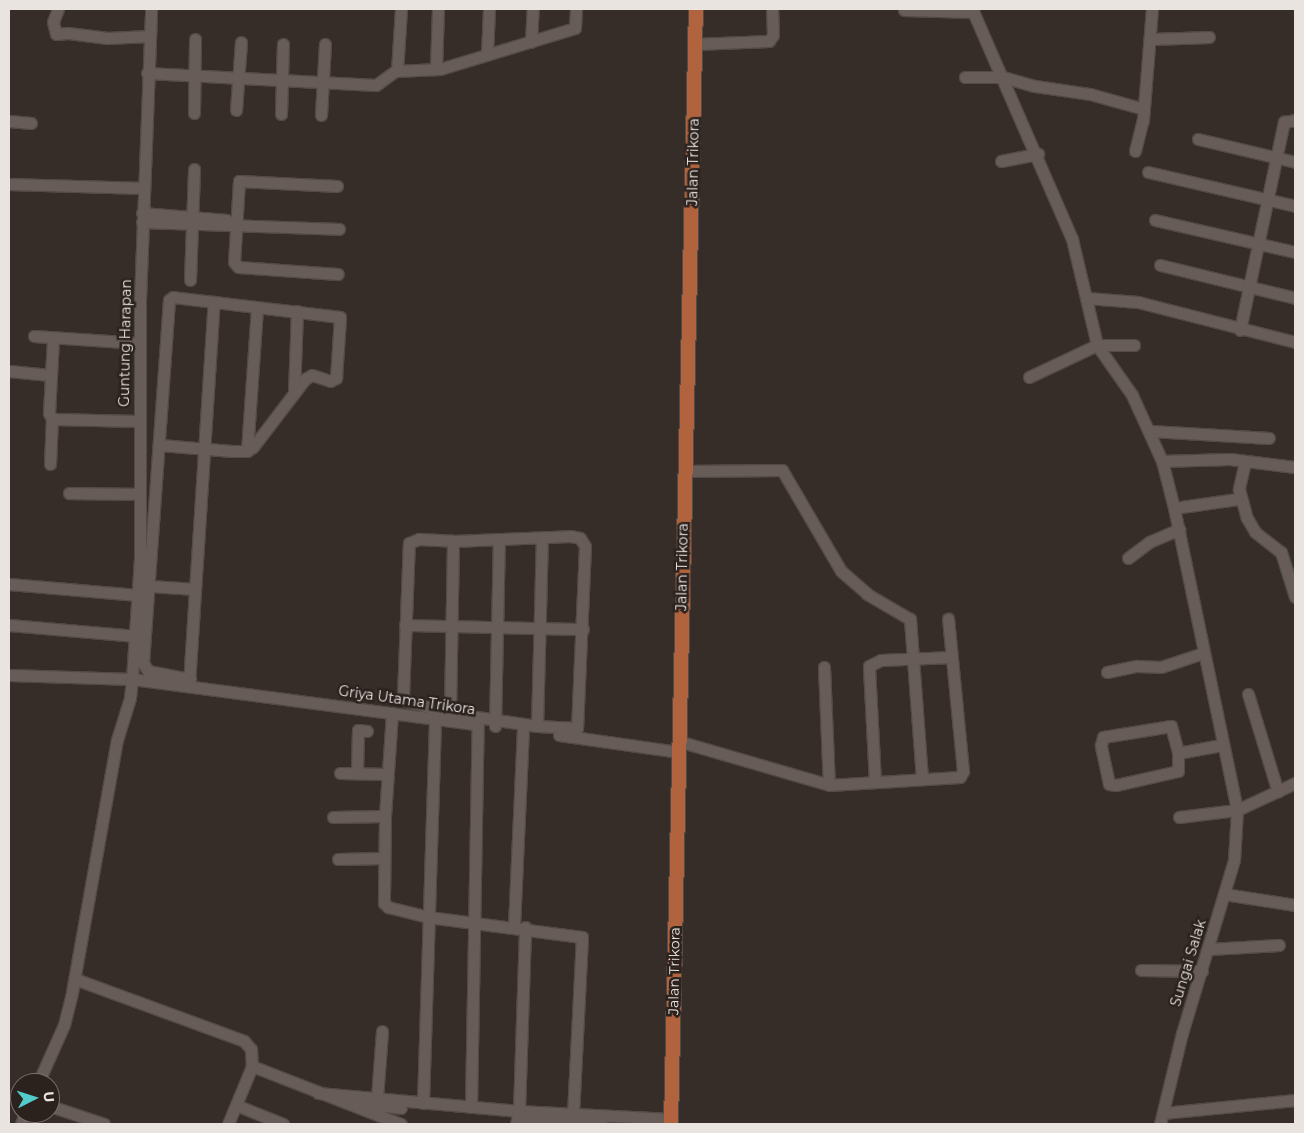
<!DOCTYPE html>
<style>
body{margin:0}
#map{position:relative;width:1304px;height:1133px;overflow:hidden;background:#362c28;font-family:Montserrat,sans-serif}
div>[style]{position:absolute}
.roads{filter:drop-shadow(1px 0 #524a46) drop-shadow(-1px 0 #524a46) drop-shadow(0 1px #524a46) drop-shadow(0 -1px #524a46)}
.minor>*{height:11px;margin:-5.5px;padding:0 5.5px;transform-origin:5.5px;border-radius:5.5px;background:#675c58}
.major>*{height:14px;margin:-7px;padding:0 7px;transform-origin:7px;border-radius:7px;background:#b0633c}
span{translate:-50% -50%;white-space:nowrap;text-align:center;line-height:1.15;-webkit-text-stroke:5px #2b221e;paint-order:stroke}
.street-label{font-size:14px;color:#eae4e1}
.frame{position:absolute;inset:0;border:10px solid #eae4e1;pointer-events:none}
.north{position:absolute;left:10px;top:1073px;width:50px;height:50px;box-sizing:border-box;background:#2b221e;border:1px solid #77706c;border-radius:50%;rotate:85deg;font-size:14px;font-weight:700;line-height:20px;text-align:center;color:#eae4e1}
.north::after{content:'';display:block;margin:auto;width:18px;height:22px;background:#52cdcc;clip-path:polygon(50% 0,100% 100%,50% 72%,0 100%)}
</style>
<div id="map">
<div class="roads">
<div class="minor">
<div style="left:58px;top:9px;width:14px;rotate:111deg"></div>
<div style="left:53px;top:22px;width:12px;rotate:76deg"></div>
<div style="left:56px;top:34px;width:12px;rotate:-5deg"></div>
<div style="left:68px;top:33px;width:40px;rotate:7.1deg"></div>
<div style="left:108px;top:38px;width:40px;rotate:-2.9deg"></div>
<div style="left:972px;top:9px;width:251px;rotate:66.5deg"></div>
<div style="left:1072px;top:239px;width:109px;rotate:76.7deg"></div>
<div style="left:1097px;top:345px;width:61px;rotate:55deg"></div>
<div style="left:1132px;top:395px;width:72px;rotate:65.6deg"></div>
<div style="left:1162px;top:461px;width:49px;rotate:75.7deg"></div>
<div style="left:1174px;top:508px;width:309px;rotate:78.2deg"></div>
<div style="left:1237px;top:810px;width:50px;rotate:93.4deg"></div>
<div style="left:1234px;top:860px;width:181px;rotate:106.7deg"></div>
<div style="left:1182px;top:1033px;width:94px;rotate:103.6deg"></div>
<div style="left:904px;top:10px;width:70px;rotate:1.6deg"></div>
<div style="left:1152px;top:39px;width:57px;rotate:-2deg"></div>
<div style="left:531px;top:42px;width:33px;rotate:-87deg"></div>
<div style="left:695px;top:44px;width:74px;rotate:-2.3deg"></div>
<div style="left:769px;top:41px;width:7px;rotate:-56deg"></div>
<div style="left:773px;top:35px;width:26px;rotate:-92deg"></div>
<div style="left:487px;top:55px;width:46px;rotate:-87.5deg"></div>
<div style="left:436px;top:69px;width:60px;rotate:-88.1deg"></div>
<div style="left:397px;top:71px;width:62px;rotate:-86.3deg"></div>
<div style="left:147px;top:73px;width:229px;rotate:3deg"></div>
<div style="left:376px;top:85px;width:24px;rotate:-36deg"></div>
<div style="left:395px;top:71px;width:45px;rotate:-2.5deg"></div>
<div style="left:440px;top:69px;width:141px;rotate:-16.9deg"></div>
<div style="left:575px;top:28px;width:19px;rotate:-87deg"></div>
<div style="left:965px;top:77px;width:38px"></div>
<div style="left:1003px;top:77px;width:33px;rotate:16deg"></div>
<div style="left:1035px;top:86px;width:56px;rotate:8.3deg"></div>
<div style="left:1090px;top:94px;width:56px;rotate:15.5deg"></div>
<div style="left:236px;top:110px;width:68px;rotate:-85.8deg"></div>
<div style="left:194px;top:113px;width:74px;rotate:-89.2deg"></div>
<div style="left:281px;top:114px;width:70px;rotate:-88.4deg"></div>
<div style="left:321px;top:115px;width:71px;rotate:-86.8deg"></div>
<div style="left:9px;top:121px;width:22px;rotate:5deg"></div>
<div style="left:1198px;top:139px;width:100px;rotate:13.3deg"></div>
<div style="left:1135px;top:151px;width:32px;rotate:-76deg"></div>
<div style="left:1143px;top:120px;width:111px;rotate:-85.4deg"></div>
<div style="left:1001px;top:161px;width:38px;rotate:-11deg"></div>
<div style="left:1148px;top:172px;width:151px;rotate:13deg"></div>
<div style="left:9px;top:184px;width:135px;rotate:1.7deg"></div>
<div style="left:337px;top:186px;width:98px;rotate:-177.1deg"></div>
<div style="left:239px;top:181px;width:81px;rotate:93.5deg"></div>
<div style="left:234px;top:262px;width:6px;rotate:51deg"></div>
<div style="left:238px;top:267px;width:100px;rotate:4deg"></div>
<div style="left:142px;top:213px;width:85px;rotate:4.7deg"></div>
<div style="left:1155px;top:220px;width:144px;rotate:12.9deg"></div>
<div style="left:142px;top:222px;width:197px;rotate:2deg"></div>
<div style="left:1160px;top:265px;width:139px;rotate:13.7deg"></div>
<div style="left:190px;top:280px;width:111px;rotate:-87.9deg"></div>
<div style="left:1087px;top:298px;width:51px;rotate:4.5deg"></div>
<div style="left:1138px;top:302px;width:162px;rotate:14.3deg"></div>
<div style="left:1240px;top:330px;width:213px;rotate:-78.1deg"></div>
<div style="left:1284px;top:122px;width:11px;rotate:-10deg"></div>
<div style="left:34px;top:336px;width:105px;rotate:3.8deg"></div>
<div style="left:9px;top:371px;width:41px;rotate:5.6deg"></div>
<div style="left:1029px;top:377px;width:75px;rotate:-25.2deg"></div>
<div style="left:1097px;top:345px;width:37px"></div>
<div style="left:294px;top:393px;width:82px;rotate:-87.9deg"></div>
<div style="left:52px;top:419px;width:86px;rotate:1.3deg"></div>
<div style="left:1151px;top:431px;width:118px;rotate:3.4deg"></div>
<div style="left:160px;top:445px;width:72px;rotate:4.8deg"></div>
<div style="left:232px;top:451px;width:15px"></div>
<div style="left:247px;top:451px;width:7px;rotate:-34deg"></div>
<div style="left:253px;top:447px;width:86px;rotate:-52.6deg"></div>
<div style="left:305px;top:379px;width:8px;rotate:-30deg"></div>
<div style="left:312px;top:375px;width:19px;rotate:18deg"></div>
<div style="left:330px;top:381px;width:7px;rotate:-27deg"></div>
<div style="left:336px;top:378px;width:61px;rotate:-86.2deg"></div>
<div style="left:340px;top:317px;width:168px;rotate:-173.2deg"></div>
<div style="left:173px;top:297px;width:5px;rotate:143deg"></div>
<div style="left:169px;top:300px;width:364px;rotate:94.1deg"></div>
<div style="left:143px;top:663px;width:9px;rotate:58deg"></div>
<div style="left:148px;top:671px;width:43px;rotate:10.8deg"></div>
<div style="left:247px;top:451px;width:144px;rotate:-86deg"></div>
<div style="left:1162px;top:461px;width:68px;rotate:-1.7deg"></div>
<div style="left:1230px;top:459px;width:65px;rotate:7deg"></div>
<div style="left:1245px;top:462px;width:28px;rotate:103deg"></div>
<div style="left:1239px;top:489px;width:30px;rotate:75deg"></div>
<div style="left:1247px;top:518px;width:16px;rotate:60deg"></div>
<div style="left:1255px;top:532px;width:33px;rotate:38deg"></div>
<div style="left:1281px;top:552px;width:47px;rotate:72.7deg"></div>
<div style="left:50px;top:464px;width:45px;rotate:-87.5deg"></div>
<div style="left:52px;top:419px;width:7px;rotate:-117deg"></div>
<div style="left:49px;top:413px;width:75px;rotate:-86.9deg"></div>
<div style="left:684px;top:471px;width:98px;rotate:-0.6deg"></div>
<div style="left:782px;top:470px;width:117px;rotate:59.7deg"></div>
<div style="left:841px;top:571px;width:35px;rotate:41deg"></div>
<div style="left:867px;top:594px;width:50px;rotate:30.2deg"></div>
<div style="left:910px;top:619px;width:160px;rotate:85.7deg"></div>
<div style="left:69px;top:493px;width:70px;rotate:0.8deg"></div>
<div style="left:1174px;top:508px;width:64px;rotate:-8.1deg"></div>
<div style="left:570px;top:536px;width:10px;rotate:11deg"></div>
<div style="left:580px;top:538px;width:9px;rotate:58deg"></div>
<div style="left:585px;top:546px;width:182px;rotate:92.5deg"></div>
<div style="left:577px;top:728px;width:40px;rotate:-177.1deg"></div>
<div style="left:537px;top:726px;width:88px;rotate:-171.5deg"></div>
<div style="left:450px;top:713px;width:46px;rotate:-164.7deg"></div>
<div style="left:406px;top:701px;width:6px;rotate:-121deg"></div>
<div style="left:403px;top:696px;width:153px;rotate:-87.8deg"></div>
<div style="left:409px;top:543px;width:11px;rotate:-22deg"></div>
<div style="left:419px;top:539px;width:34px;rotate:3deg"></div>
<div style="left:453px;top:541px;width:117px;rotate:-2.4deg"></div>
<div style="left:1128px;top:558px;width:26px;rotate:-37deg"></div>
<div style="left:1149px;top:542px;width:33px;rotate:-23deg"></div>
<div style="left:9px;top:584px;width:129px;rotate:4.9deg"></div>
<div style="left:150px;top:586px;width:45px;rotate:3.8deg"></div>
<div style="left:9px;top:625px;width:128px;rotate:4.9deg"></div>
<div style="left:405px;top:625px;width:178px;rotate:1.3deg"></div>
<div style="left:824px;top:667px;width:118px;rotate:87.6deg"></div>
<div style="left:1107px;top:672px;width:30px;rotate:-12deg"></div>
<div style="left:1136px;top:666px;width:25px;rotate:2deg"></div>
<div style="left:1161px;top:667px;width:44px;rotate:-18.4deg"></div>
<div style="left:9px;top:675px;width:123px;rotate:1.9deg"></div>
<div style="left:132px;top:679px;width:344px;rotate:7.5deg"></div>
<div style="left:189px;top:684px;width:383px;rotate:-86.3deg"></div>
<div style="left:1248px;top:694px;width:102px;rotate:73deg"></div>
<div style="left:392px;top:713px;width:103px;rotate:93.9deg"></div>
<div style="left:385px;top:816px;width:87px;rotate:90.7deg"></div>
<div style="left:384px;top:903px;width:6px;rotate:45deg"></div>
<div style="left:388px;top:907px;width:41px;rotate:14deg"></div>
<div style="left:428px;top:917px;width:155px;rotate:7.4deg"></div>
<div style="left:582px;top:937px;width:175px;rotate:92.9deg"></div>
<div style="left:450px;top:713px;width:172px;rotate:-89deg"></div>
<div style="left:495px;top:726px;width:187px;rotate:-88.8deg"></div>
<div style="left:537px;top:726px;width:188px;rotate:-88.5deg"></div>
<div style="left:1171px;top:726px;width:28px;rotate:75deg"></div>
<div style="left:1178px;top:753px;width:18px;rotate:90deg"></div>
<div style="left:1178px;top:771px;width:64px;rotate:167.3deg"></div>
<div style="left:1116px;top:785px;width:7px;rotate:-172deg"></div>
<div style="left:1109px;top:784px;width:40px;rotate:-102deg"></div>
<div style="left:1101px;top:745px;width:8px;rotate:-76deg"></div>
<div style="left:1103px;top:737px;width:69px;rotate:-9.2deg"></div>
<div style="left:559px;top:735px;width:120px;rotate:8.1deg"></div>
<div style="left:678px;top:741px;width:157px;rotate:16.2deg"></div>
<div style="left:829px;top:785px;width:131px;rotate:-3.5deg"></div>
<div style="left:960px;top:777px;width:7px;rotate:-63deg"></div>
<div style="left:963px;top:771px;width:153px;rotate:-95.6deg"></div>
<div style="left:1178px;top:753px;width:44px;rotate:-10.5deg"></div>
<div style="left:340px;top:773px;width:47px;rotate:1.2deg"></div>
<div style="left:357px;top:773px;width:43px;rotate:-88.7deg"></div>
<div style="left:358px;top:730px;width:9px;rotate:6deg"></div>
<div style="left:875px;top:782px;width:116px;rotate:-93deg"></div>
<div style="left:869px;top:666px;width:13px;rotate:-27deg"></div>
<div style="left:881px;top:660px;width:71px;rotate:-2.4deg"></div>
<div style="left:333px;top:817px;width:52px;rotate:-1.1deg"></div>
<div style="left:1179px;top:817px;width:58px;rotate:-6.9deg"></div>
<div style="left:1237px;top:810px;width:64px;rotate:-25deg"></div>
<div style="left:338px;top:859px;width:46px;rotate:-1.2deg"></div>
<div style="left:1224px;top:894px;width:72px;rotate:8.8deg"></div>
<div style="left:514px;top:926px;width:196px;rotate:-87.4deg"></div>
<div style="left:1209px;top:949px;width:70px;rotate:-3.3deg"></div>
<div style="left:1141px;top:970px;width:61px;rotate:0.9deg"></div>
<div style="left:75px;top:979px;width:180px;rotate:20.1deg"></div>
<div style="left:244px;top:1041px;width:11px;rotate:49deg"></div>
<div style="left:251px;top:1049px;width:17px;rotate:87deg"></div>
<div style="left:38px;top:1083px;width:64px;rotate:-65.9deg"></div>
<div style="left:64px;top:1025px;width:34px;rotate:-76deg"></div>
<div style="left:72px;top:992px;width:256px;rotate:-79.9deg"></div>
<div style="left:117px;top:740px;width:44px;rotate:-72.8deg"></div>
<div style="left:130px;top:698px;width:19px;rotate:-84deg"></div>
<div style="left:132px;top:679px;width:119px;rotate:-86.2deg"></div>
<div style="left:140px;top:560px;width:260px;rotate:-90deg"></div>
<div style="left:140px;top:300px;width:291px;rotate:-87.8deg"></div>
<div style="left:318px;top:1093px;width:202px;rotate:5.1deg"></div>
<div style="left:519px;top:1111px;width:152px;rotate:3deg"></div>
<div style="left:377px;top:1098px;width:67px;rotate:-85.7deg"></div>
<div style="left:423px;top:1103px;width:383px;rotate:-88.2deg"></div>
<div style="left:364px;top:1104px;width:37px;rotate:6deg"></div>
<div style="left:236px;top:1105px;width:51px;rotate:22deg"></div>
<div style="left:50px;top:1106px;width:57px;rotate:18.4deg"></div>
<div style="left:471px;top:1107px;width:382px;rotate:-89deg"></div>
<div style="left:1163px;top:1113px;width:133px;rotate:-5.6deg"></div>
<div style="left:521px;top:1118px;width:81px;rotate:4.2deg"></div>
<div style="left:21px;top:1124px;width:12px;rotate:-70deg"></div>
<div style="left:228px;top:1124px;width:63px;rotate:-67.5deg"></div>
<div style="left:252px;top:1066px;width:160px;rotate:21.3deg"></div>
<div style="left:516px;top:1124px;width:13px;rotate:-77deg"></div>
<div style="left:519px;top:1111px;width:184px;rotate:-88.1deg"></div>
</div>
<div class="major">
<div style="left:671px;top:1124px;width:1115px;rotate:-88.72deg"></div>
</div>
</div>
<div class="street-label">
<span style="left:693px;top:162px;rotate:-89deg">Jalan Trikora</span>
<span style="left:125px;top:343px;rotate:-89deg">Guntung Harapan</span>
<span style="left:682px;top:567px;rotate:-89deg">Jalan Trikora</span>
<span style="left:407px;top:700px;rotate:8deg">Griya Utama Trikora</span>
<span style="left:1188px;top:963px;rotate:-73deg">Sungai Salak</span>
<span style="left:674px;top:971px;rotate:-89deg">Jalan Trikora</span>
</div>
<div class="frame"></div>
<div class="north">U</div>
</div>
